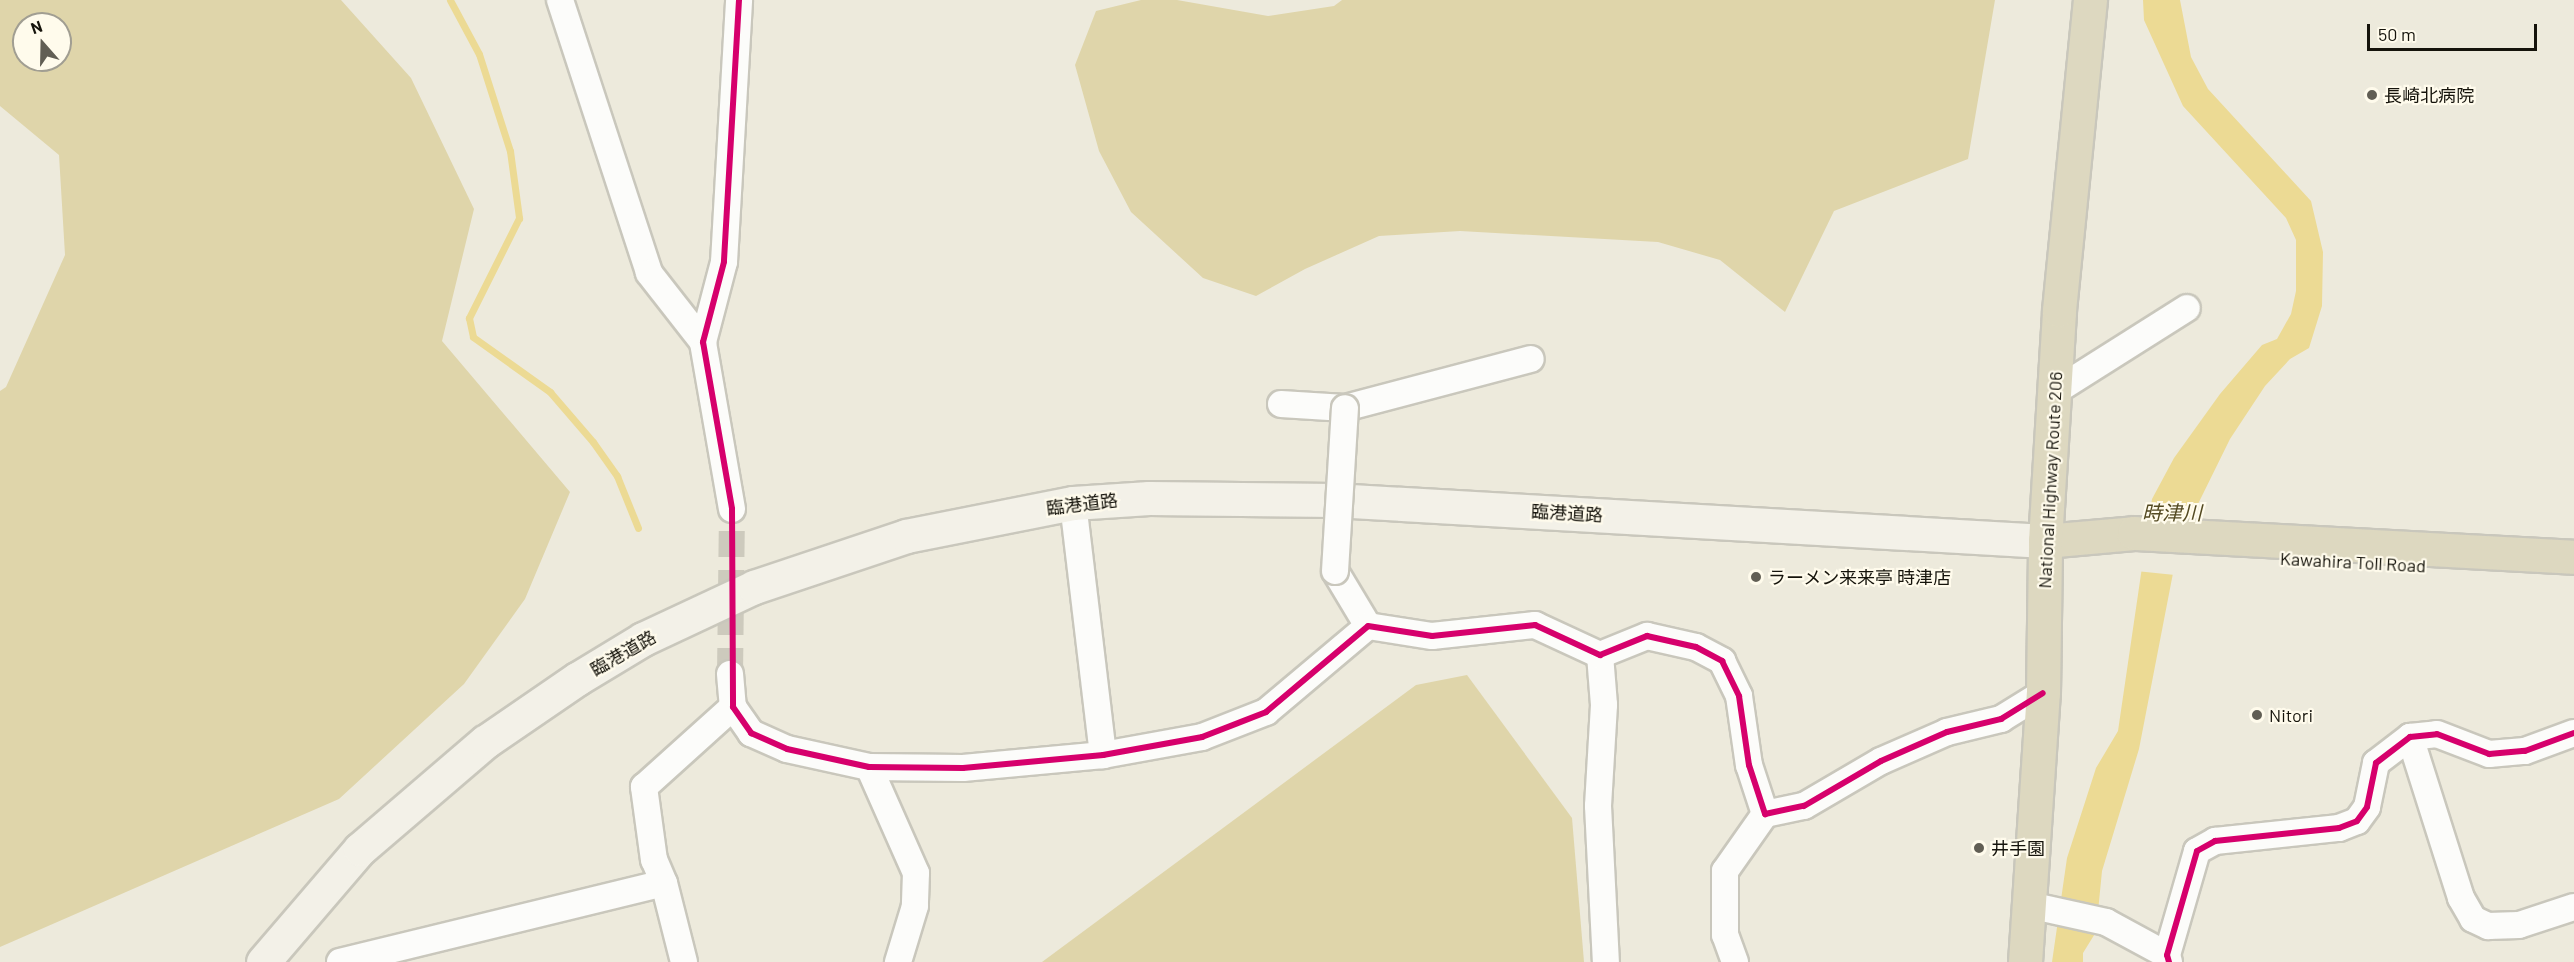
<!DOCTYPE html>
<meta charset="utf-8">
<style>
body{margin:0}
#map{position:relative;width:2574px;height:962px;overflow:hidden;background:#edeadc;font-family:Barlow,"Noto Sans JP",sans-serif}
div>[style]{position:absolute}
.green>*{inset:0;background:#dfd5aa}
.water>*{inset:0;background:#ecda94}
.pier>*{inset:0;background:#edeadc}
.stream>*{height:7px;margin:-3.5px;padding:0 3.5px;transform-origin:3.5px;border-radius:3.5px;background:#ecda94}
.street-tunnel>*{height:26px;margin-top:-13px;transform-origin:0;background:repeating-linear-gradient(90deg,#cdcabd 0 26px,transparent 0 39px)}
.roads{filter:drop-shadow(2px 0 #c9c7bc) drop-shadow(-2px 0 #c9c7bc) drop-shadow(0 2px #c9c7bc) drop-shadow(0 -2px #c9c7bc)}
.street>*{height:26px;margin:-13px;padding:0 13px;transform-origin:13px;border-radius:13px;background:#fcfcfa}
.secondary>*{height:33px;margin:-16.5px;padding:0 16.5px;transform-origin:16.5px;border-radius:16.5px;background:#f3f1e8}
.highway>*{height:33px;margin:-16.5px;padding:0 16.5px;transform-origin:16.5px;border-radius:16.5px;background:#ddd8c0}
.bridges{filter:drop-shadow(2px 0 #c9c7bc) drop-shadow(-2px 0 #c9c7bc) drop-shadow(0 2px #c9c7bc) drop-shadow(0 -2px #c9c7bc)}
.street-bridge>*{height:26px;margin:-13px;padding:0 13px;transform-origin:13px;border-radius:13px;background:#fcfcfa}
.cycleway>*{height:6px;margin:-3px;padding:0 3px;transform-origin:3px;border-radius:3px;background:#d6006c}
.dots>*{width:16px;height:16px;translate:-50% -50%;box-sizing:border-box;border:3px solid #fffbec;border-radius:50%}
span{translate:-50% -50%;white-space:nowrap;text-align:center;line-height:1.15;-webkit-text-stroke:4.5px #fffbec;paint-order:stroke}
.poi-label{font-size:18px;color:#15130b}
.left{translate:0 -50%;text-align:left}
.street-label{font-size:18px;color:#15130b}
.water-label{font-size:20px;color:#534921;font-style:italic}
.north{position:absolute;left:12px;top:12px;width:60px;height:60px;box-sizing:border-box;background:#fffbec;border:2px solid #a19e92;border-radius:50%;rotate:340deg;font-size:16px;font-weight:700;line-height:24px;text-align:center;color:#15130b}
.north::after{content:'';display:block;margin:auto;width:21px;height:27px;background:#615e54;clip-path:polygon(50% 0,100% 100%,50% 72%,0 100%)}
.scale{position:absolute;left:2367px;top:24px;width:170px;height:27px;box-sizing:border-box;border:3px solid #15130b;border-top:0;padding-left:8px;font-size:18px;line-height:21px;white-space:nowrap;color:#15130b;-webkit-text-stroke:4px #fffbec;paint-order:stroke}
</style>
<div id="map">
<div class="green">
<div style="clip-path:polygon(evenodd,0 0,341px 0,411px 78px,474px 209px,442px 341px,570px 492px,525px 599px,464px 684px,339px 799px,0 947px,0 391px,6px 387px,65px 255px,59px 155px,0 106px,0 0,24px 24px,60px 24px,60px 60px,24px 60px,24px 24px)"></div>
<div style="clip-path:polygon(1141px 0,1177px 0,1268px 16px,1334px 6px,1342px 0,1995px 0,1968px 159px,1834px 211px,1785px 312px,1720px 260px,1658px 242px,1460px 231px,1379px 236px,1305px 269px,1256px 296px,1203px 278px,1131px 212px,1099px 151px,1075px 65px,1096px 11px)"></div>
<div style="clip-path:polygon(1467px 675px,1572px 818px,1584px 962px,1042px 962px,1416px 685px)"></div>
</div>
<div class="water">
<div style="clip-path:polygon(2143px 0,2180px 0,2191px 57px,2208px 89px,2311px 201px,2323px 252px,2322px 306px,2309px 348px,2290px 359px,2265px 386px,2230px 439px,2198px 504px,2174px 568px,2139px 749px,2102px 871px,2096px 932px,2083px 953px,2083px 962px,2052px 962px,2067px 858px,2096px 768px,2118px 731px,2152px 499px,2174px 458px,2220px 394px,2262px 345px,2277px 339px,2291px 314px,2296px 291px,2296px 240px,2286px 218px,2183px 106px,2144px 20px)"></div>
</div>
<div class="pier">
<div style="clip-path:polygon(2144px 514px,2198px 518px,2175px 575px,2136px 571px)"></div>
</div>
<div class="stream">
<div style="left:450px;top:0;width:61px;rotate:61.8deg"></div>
<div style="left:479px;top:54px;width:102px;rotate:72.3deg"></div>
<div style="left:510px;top:151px;width:68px;rotate:82.3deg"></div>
<div style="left:519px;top:218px;width:112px;rotate:116.6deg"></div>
<div style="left:469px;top:318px;width:19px;rotate:78deg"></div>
<div style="left:473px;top:337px;width:95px;rotate:35.5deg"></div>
<div style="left:550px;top:392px;width:66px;rotate:49.3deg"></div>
<div style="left:593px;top:442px;width:42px;rotate:54.8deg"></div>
<div style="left:617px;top:476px;width:56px;rotate:68deg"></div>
</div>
<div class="street-tunnel">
<div style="left:730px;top:674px;width:165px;rotate:-89.3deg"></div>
</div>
<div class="roads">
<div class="street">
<div style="left:560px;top:0;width:287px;rotate:71.9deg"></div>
<div style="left:649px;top:273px;width:88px;rotate:52deg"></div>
<div style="left:2054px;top:392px;width:157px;rotate:-32.3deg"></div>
<div style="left:1281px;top:404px;width:64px;rotate:3.6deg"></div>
<div style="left:1345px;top:408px;width:192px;rotate:-14.8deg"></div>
<div style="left:1073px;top:503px;width:254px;rotate:83.2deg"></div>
<div style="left:732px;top:509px;width:169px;rotate:-99.9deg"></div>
<div style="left:703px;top:342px;width:83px;rotate:-75.3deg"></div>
<div style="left:724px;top:262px;width:262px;rotate:-86.7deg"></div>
<div style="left:1335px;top:571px;width:64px;rotate:59deg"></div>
<div style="left:1600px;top:655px;width:50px;rotate:85.4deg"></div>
<div style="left:1604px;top:705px;width:101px;rotate:93.4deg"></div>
<div style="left:1598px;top:806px;width:156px;rotate:87.1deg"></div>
<div style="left:730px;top:674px;width:33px;rotate:85deg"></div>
<div style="left:733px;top:707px;width:32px;rotate:55deg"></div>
<div style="left:751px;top:733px;width:39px;rotate:24deg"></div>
<div style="left:787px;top:749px;width:84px;rotate:12.4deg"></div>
<div style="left:869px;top:767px;width:94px;rotate:0.6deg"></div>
<div style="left:963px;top:768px;width:141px;rotate:-5.3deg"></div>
<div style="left:1103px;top:755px;width:101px;rotate:-10.3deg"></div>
<div style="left:1202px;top:737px;width:69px;rotate:-21.3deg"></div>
<div style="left:1266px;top:712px;width:133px;rotate:-40.1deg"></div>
<div style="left:1368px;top:626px;width:65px;rotate:8.9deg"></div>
<div style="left:1432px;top:636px;width:104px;rotate:-6.1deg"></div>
<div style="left:1535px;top:625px;width:72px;rotate:24.8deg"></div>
<div style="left:1600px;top:655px;width:51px;rotate:-22deg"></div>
<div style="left:1647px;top:636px;width:50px;rotate:12.7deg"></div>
<div style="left:1696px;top:647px;width:30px;rotate:28deg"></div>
<div style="left:1722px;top:661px;width:39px;rotate:64deg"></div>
<div style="left:1739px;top:696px;width:70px;rotate:81.8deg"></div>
<div style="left:1749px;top:765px;width:52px;rotate:71.9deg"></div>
<div style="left:1765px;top:814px;width:40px;rotate:-12deg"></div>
<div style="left:1804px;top:806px;width:89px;rotate:-30.3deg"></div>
<div style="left:1881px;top:761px;width:72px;rotate:-23.7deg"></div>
<div style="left:1947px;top:732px;width:56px;rotate:-13.5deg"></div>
<div style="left:2001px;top:719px;width:49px;rotate:-31.8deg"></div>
<div style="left:2410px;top:737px;width:169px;rotate:72.4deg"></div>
<div style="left:2461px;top:898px;width:24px;rotate:60deg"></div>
<div style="left:2473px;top:919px;width:17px;rotate:25deg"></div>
<div style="left:2488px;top:926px;width:31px;rotate:-2deg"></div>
<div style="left:2519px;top:925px;width:58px;rotate:-18.1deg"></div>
<div style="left:869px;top:767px;width:116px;rotate:66.1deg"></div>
<div style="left:916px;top:873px;width:33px;rotate:92deg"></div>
<div style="left:915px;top:906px;width:59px;rotate:106.9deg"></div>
<div style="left:2029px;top:905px;width:79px;rotate:12.4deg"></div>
<div style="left:2106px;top:922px;width:69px;rotate:28.4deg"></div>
<div style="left:340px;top:962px;width:333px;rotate:-13.7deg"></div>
<div style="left:684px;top:962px;width:81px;rotate:-104.2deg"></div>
<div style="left:664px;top:883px;width:25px;rotate:-113deg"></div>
<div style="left:654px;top:860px;width:74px;rotate:-97.8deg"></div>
<div style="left:644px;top:787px;width:120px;rotate:-42deg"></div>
<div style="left:1735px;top:962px;width:29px;rotate:-110deg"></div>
<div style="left:1725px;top:935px;width:64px;rotate:-90deg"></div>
<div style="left:1725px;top:871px;width:70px;rotate:-54.9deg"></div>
<div style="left:2169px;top:962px;width:7px;rotate:-106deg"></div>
<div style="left:2167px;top:955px;width:108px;rotate:-73.9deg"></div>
<div style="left:2197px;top:851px;width:21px;rotate:-29deg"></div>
<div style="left:2215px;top:841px;width:125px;rotate:-6deg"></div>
<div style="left:2339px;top:828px;width:19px;rotate:-21deg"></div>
<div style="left:2357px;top:821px;width:17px;rotate:-54deg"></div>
<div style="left:2367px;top:807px;width:45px;rotate:-78.4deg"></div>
<div style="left:2376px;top:763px;width:43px;rotate:-37.4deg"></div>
<div style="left:2410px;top:737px;width:27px;rotate:-6deg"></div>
<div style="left:2437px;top:734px;width:56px;rotate:21deg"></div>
<div style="left:2489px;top:754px;width:36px;rotate:-5deg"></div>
<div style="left:2525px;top:751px;width:52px;rotate:-20.2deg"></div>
</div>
<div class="secondary">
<div style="left:263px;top:962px;width:149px;rotate:-49.4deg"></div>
<div style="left:360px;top:849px;width:165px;rotate:-40.6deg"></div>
<div style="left:485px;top:742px;width:112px;rotate:-34.4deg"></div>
<div style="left:577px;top:679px;width:77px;rotate:-31.2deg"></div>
<div style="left:643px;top:639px;width:123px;rotate:-25.1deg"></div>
<div style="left:754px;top:587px;width:160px;rotate:-18.5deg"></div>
<div style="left:906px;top:536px;width:170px;rotate:-11.2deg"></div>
<div style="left:1073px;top:503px;width:76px;rotate:-3.8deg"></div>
<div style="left:1149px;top:498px;width:185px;rotate:0.6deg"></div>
<div style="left:1334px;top:500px;width:712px;rotate:3.3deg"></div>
</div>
<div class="highway">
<div style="left:2045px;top:541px;width:89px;rotate:-5.1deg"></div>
<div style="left:2134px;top:533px;width:441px;rotate:3.1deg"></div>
<div style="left:2025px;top:962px;width:270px;rotate:-86.2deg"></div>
<div style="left:2043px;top:693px;width:152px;rotate:-89.2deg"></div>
<div style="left:2045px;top:541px;width:231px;rotate:-86.5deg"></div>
<div style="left:2059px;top:310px;width:312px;rotate:-84.3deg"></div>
</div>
</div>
<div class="bridges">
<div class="street-bridge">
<div style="left:1335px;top:571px;width:163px;rotate:-86.5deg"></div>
</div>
</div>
<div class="cycleway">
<div style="left:739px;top:0;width:262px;rotate:93.3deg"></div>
<div style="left:724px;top:262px;width:83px;rotate:104.7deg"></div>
<div style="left:703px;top:342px;width:169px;rotate:80.1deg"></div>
<div style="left:732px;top:509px;width:198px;rotate:89.7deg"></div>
<div style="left:733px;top:707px;width:32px;rotate:55deg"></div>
<div style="left:751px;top:733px;width:39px;rotate:24deg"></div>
<div style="left:787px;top:749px;width:84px;rotate:12.4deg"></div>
<div style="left:869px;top:767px;width:94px;rotate:0.6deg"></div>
<div style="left:963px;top:768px;width:141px;rotate:-5.3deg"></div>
<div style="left:1103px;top:755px;width:101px;rotate:-10.3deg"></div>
<div style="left:1202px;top:737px;width:69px;rotate:-21.3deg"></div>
<div style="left:1266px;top:712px;width:133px;rotate:-40.1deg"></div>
<div style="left:1368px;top:626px;width:65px;rotate:8.9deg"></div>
<div style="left:1432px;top:636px;width:104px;rotate:-6.1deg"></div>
<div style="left:1535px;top:625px;width:72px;rotate:24.8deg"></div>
<div style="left:1600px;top:655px;width:51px;rotate:-22deg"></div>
<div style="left:1647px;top:636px;width:50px;rotate:12.7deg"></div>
<div style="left:1696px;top:647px;width:30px;rotate:28deg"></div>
<div style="left:1722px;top:661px;width:39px;rotate:64deg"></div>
<div style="left:1739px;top:696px;width:70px;rotate:81.8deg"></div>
<div style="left:1749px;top:765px;width:52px;rotate:71.9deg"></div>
<div style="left:1765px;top:814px;width:40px;rotate:-12deg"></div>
<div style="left:1804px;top:806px;width:89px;rotate:-30.3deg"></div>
<div style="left:1881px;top:761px;width:72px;rotate:-23.7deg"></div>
<div style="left:1947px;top:732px;width:56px;rotate:-13.5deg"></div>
<div style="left:2001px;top:719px;width:49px;rotate:-31.8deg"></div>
<div style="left:2169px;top:962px;width:7px;rotate:-106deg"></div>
<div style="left:2167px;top:955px;width:108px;rotate:-73.9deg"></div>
<div style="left:2197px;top:851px;width:21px;rotate:-29deg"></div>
<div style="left:2215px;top:841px;width:125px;rotate:-6deg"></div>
<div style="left:2339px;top:828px;width:19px;rotate:-21deg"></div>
<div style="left:2357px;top:821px;width:17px;rotate:-54deg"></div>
<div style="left:2367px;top:807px;width:45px;rotate:-78.4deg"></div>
<div style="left:2376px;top:763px;width:43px;rotate:-37.4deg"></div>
<div style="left:2410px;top:737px;width:27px;rotate:-6deg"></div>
<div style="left:2437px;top:734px;width:56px;rotate:21deg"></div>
<div style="left:2489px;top:754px;width:36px;rotate:-5deg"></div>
<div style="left:2525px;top:751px;width:52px;rotate:-20.2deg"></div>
</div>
<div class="dots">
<div style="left:2372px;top:95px;background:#615e54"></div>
<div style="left:1756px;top:577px;background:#615e54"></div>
<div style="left:2257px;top:715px;background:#615e54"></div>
<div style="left:1979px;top:848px;background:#615e54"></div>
</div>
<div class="poi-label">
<span class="left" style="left:2384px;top:95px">長崎北病院</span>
<span class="left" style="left:1768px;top:577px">ラーメン来来亭 時津店</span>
<span class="left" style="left:2269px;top:715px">Nitori</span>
<span class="left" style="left:1991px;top:848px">井手園</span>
</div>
<div class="street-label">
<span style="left:2050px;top:480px;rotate:-87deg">National Highway Route 206</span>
<span style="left:1082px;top:504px;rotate:-7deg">臨港道路</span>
<span style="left:1567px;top:513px;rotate:3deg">臨港道路</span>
<span style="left:2353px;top:562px;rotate:3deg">Kawahira Toll Road</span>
<span style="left:623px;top:653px;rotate:-30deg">臨港道路</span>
</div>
<div class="water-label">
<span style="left:2172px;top:512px">時津川</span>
</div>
<div class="north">N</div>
<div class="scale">50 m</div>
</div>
